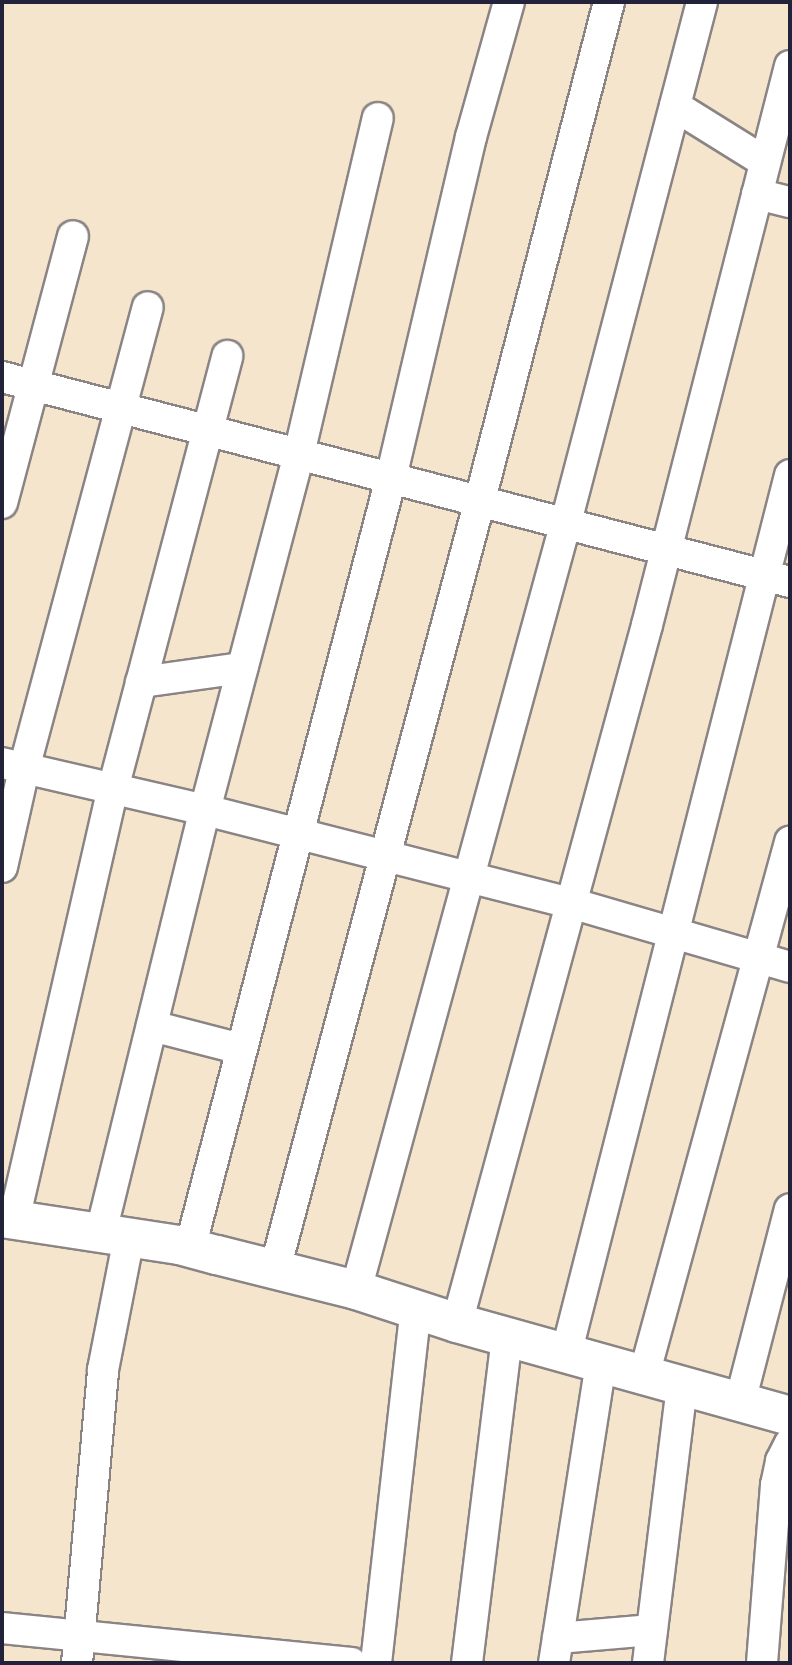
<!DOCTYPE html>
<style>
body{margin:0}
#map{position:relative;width:792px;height:1665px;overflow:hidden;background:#f4e5cc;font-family:Delius,sans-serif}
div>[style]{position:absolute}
.roads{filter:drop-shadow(2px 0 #8b8484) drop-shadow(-2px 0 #8b8484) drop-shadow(0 2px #8b8484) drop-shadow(0 -2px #8b8484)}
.minor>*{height:30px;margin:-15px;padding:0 15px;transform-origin:15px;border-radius:15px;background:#fff}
.primary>*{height:38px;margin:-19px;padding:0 19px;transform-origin:19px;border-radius:19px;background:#fff}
span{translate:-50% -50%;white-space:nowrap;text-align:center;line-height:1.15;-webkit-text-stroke:5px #fdfcf7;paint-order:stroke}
.frame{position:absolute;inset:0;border:4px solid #22223b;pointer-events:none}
</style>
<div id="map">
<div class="roads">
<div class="minor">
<div style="left:675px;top:106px;width:106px;rotate:31.9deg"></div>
<div style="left:757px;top:194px;width:34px;rotate:14deg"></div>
<div style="left:2px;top:377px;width:814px;rotate:14.58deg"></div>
<div style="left:2px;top:503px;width:276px;rotate:-75.1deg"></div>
<div style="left:141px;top:682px;width:102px;rotate:-7.9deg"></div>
<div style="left:2px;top:763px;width:208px;rotate:13deg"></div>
<div style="left:205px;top:810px;width:378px;rotate:14.3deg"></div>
<div style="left:571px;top:903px;width:228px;rotate:16.3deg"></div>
<div style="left:2px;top:867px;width:100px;rotate:-77.3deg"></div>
<div style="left:24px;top:769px;width:478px;rotate:-75deg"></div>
<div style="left:152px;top:1026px;width:92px;rotate:14.5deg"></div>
<div style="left:14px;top:1220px;width:442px;rotate:-77.1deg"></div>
<div style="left:113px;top:789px;width:448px;rotate:-75.2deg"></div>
<div style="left:101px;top:1232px;width:435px;rotate:-76.2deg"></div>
<div style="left:205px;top:810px;width:368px;rotate:-75.2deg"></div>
<div style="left:299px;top:454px;width:345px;rotate:-76.8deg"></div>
<div style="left:190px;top:1248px;width:796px;rotate:-75.37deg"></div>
<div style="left:391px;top:478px;width:350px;rotate:-76.8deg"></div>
<div style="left:471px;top:137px;width:140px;rotate:-74.3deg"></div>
<div style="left:275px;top:1269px;width:796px;rotate:-75.07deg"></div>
<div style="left:480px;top:500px;width:514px;rotate:-75.48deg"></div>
<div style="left:356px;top:1290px;width:796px;rotate:-74.71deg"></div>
<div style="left:566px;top:522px;width:537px;rotate:-75.34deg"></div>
<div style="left:457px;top:1323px;width:723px;rotate:-74.77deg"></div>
<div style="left:647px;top:625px;width:577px;rotate:-75.65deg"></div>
<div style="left:566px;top:1354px;width:907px;rotate:-75.7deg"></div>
<div style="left:644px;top:1375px;width:553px;rotate:-74.68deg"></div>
<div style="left:740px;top:1402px;width:199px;rotate:-75.5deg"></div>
<div style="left:2px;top:1628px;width:351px;rotate:5.7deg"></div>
<div style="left:558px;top:1638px;width:94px;rotate:-4.9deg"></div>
<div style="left:77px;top:1663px;width:294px;rotate:-84.9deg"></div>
<div style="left:103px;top:1370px;width:136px;rotate:-78.9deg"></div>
<div style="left:376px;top:1663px;width:356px;rotate:-83.6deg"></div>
<div style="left:467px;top:1663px;width:328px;rotate:-83deg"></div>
<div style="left:554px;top:1663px;width:303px;rotate:-81.1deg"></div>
<div style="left:648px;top:1663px;width:279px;rotate:-83deg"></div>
<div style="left:762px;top:1663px;width:179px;rotate:-85.5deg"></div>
<div style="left:776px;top:1485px;width:25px;rotate:-78deg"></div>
<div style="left:781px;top:1461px;width:20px;rotate:-63deg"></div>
</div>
<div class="primary">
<div style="left:2px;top:1218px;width:179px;rotate:8.7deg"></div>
<div style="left:179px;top:1245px;width:39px;rotate:15deg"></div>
<div style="left:217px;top:1255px;width:143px;rotate:14.1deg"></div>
<div style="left:356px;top:1290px;width:106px;rotate:18.1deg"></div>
<div style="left:457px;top:1323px;width:346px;rotate:15.6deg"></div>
</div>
</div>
<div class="frame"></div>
</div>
